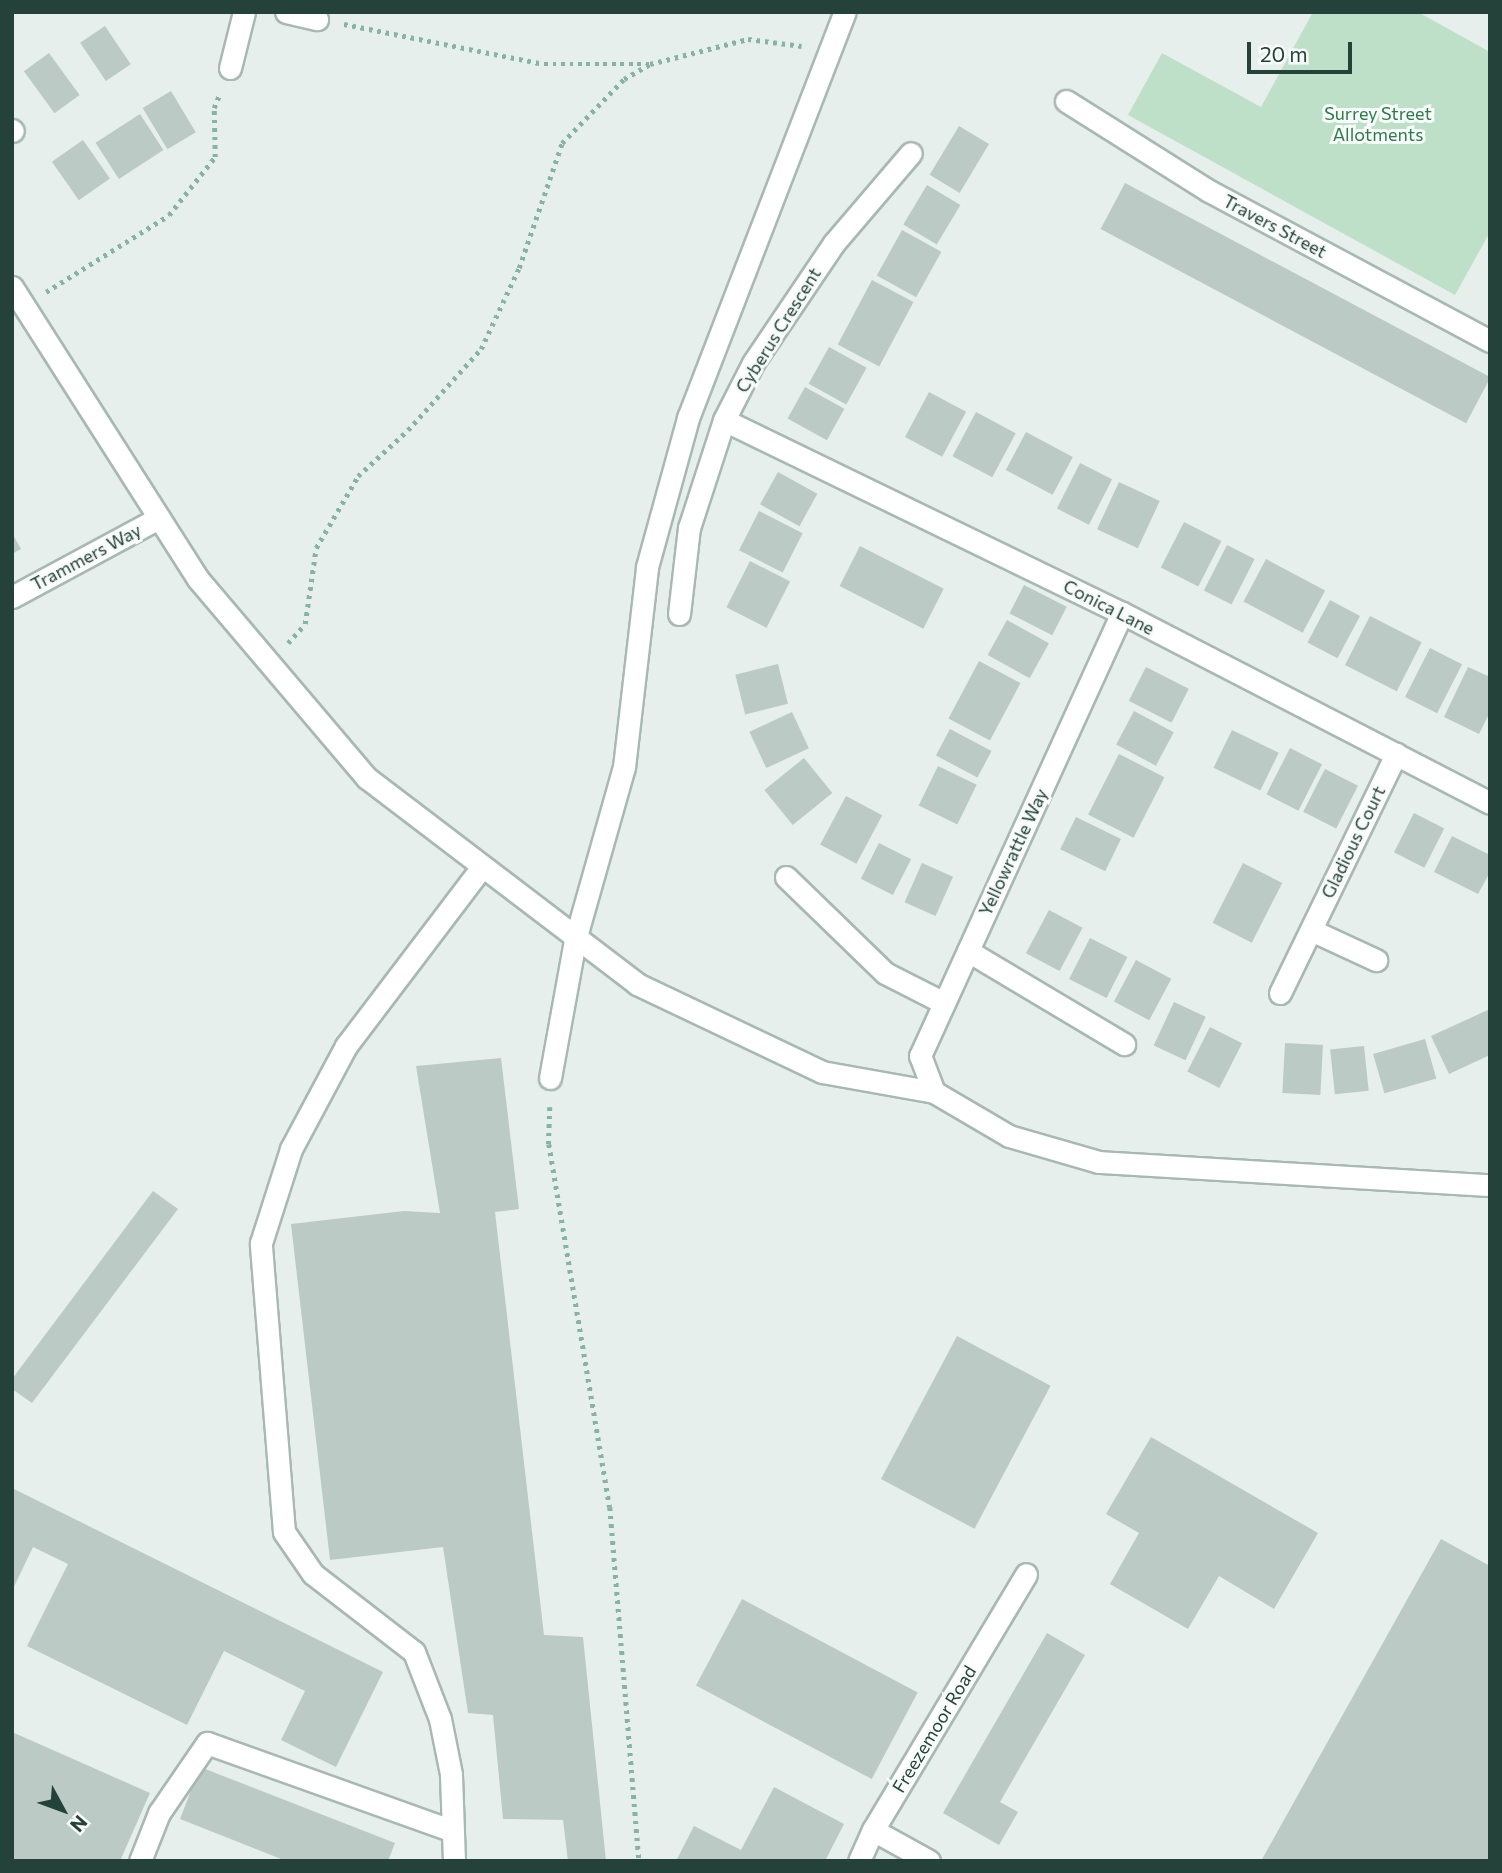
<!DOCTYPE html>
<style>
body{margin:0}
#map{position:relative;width:1502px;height:1873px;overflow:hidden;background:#e6efeb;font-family:Commissioner,sans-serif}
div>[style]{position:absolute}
.green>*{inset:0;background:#bfe0c8}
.building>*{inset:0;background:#bbcac4;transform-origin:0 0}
.path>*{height:4.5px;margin-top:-2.25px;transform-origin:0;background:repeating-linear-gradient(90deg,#86b3a5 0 3.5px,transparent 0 8.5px)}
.roads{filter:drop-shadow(2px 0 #a8b8b2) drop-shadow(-2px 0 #a8b8b2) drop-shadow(0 2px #a8b8b2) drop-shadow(0 -2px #a8b8b2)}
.minor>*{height:21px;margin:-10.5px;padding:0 10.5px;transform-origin:10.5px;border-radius:10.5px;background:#fff}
span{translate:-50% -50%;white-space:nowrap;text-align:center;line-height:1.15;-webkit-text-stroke:6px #f7fbf9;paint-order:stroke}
.park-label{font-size:18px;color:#2d7a4b}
.street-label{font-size:18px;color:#24423a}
.frame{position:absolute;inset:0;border:14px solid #24423a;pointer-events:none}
.north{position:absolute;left:28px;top:1775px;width:70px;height:70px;-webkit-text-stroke:5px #f7fbf9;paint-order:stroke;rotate:131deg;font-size:19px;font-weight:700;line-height:28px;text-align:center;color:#24423a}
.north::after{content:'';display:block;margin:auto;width:24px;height:32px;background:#24423a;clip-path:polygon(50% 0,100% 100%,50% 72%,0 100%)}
.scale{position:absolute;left:1247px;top:42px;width:105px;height:32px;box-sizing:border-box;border:4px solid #24423a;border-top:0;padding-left:9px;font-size:21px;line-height:24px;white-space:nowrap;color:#24423a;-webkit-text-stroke:5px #f7fbf9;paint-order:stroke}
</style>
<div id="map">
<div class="green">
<div style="clip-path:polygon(1313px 12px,1418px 12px,1490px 52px,1490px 232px,1455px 295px,1128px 115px,1162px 53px,1261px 107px)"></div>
</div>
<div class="building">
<div style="left:105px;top:26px;width:46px;height:30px;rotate:56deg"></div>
<div style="left:49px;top:53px;width:52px;height:31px;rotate:54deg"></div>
<div style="left:171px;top:91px;width:48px;height:33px;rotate:59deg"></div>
<div style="left:140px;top:114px;width:43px;height:53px;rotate:57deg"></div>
<div style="left:959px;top:126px;width:35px;height:57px;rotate:31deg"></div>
<div style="left:83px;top:140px;width:47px;height:38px;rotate:55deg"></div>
<div style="left:1125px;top:183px;width:414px;height:52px;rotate:28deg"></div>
<div style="left:927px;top:185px;width:39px;height:46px;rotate:31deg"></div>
<div style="left:902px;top:230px;width:45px;height:52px;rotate:29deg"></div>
<div style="left:872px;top:280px;width:47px;height:73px;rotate:28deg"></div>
<div style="left:829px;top:347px;width:43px;height:42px;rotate:29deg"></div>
<div style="left:805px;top:387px;width:45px;height:36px;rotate:29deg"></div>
<div style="left:929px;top:392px;width:42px;height:51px;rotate:28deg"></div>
<div style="left:976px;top:412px;width:45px;height:50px;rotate:28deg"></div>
<div style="left:1026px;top:432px;width:53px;height:43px;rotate:28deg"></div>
<div style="left:1080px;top:463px;width:36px;height:51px;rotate:27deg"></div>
<div style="left:778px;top:472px;width:45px;height:37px;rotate:29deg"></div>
<div style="left:1119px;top:482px;width:45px;height:52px;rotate:25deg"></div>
<div style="left:759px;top:511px;width:49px;height:44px;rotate:27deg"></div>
<div style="left:1184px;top:522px;width:42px;height:51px;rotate:27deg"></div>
<div style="clip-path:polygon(12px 533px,21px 549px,12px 554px)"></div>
<div style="left:1227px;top:545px;width:31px;height:51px;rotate:27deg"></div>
<div style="left:860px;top:546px;width:94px;height:45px;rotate:27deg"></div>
<div style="left:1266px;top:559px;width:67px;height:48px;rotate:28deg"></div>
<div style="left:750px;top:561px;width:45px;height:52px;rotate:27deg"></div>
<div style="left:1024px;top:585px;width:48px;height:32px;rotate:27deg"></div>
<div style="left:1330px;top:600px;width:34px;height:48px;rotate:28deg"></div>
<div style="left:1370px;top:616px;width:58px;height:55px;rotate:27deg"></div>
<div style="left:1007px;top:620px;width:48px;height:40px;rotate:29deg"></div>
<div style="left:1430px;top:648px;width:36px;height:55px;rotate:27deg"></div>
<div style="left:979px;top:661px;width:47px;height:65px;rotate:28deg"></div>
<div style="left:778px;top:664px;width:41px;height:44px;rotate:76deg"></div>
<div style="left:1146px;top:667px;width:48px;height:38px;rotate:27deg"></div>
<div style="clip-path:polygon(1468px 667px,1490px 677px,1490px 712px,1479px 734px,1444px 717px)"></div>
<div style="left:1134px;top:711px;width:45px;height:38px;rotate:28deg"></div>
<div style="left:792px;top:712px;width:40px;height:47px;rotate:65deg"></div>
<div style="left:950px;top:729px;width:47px;height:30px;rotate:28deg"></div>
<div style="left:1232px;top:730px;width:52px;height:42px;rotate:26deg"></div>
<div style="left:1290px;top:748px;width:36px;height:52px;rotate:27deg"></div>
<div style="left:1119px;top:754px;width:51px;height:68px;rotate:27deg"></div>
<div style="left:804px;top:758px;width:45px;height:51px;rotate:51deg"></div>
<div style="left:938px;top:766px;width:43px;height:44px;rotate:26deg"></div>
<div style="left:1325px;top:769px;width:37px;height:48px;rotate:27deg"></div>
<div style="left:846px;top:796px;width:41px;height:55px;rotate:28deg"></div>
<div style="left:1414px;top:813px;width:34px;height:44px;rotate:27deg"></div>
<div style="left:1076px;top:817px;width:50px;height:36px;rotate:26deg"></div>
<div style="clip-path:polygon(1452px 836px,1490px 855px,1490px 872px,1478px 894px,1434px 872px)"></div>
<div style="left:879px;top:843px;width:36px;height:40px;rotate:27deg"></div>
<div style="left:922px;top:863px;width:34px;height:43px;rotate:24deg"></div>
<div style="left:1243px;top:863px;width:44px;height:67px;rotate:27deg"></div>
<div style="left:1049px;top:910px;width:38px;height:49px;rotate:28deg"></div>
<div style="left:1090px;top:938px;width:42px;height:46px;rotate:27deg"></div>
<div style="left:1136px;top:960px;width:40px;height:47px;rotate:28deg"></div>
<div style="left:1174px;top:1002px;width:35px;height:48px;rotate:25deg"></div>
<div style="clip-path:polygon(1490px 1009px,1490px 1055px,1449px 1074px,1431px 1036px)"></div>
<div style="left:1210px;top:1027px;width:36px;height:50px;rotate:27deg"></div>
<div style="left:1425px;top:1039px;width:41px;height:54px;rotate:74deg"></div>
<div style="left:1285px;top:1043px;width:38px;height:50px;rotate:3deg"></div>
<div style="left:1364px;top:1046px;width:45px;height:34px;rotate:84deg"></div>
<div style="clip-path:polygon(501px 1058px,519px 1209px,495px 1212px,544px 1635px,583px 1637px,606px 1861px,568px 1861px,563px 1820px,503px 1819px,493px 1715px,468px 1713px,443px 1547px,330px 1560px,291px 1224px,404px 1211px,440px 1213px,416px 1066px)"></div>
<div style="clip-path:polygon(153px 1191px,178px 1209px,32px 1403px,12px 1389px,12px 1379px)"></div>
<div style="left:957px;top:1336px;width:106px;height:162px;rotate:28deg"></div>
<div style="clip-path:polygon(1151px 1437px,1318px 1533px,1274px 1609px,1219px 1576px,1188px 1629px,1110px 1584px,1139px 1533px,1106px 1514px)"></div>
<div style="clip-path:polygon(12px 1488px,383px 1672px,336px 1767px,281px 1740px,305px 1691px,224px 1651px,187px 1725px,27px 1646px,68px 1564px,33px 1547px,12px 1591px)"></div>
<div style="clip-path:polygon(1441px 1539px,1490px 1566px,1490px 1861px,1261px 1861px)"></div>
<div style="left:742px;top:1599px;width:199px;height:98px;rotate:28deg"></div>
<div style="clip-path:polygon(1047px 1633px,1085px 1655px,1000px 1802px,1018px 1812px,999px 1845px,943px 1813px)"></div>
<div style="clip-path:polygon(12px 1732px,150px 1793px,120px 1861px,12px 1861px)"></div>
<div style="clip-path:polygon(200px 1767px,395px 1843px,388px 1861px,286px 1861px,180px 1819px)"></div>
<div style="clip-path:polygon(774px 1787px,844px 1824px,825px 1861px,676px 1861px,694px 1826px,741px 1850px)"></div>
</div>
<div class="path">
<div style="left:344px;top:24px;width:204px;rotate:11.3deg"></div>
<div style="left:544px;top:64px;width:105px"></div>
<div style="left:46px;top:292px;width:145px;rotate:-32deg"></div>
<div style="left:169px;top:215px;width:74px;rotate:-51.6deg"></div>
<div style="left:215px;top:157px;width:49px;rotate:-91.2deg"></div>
<div style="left:214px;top:108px;width:16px;rotate:-68deg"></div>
<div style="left:288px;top:643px;width:25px;rotate:-48deg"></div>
<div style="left:305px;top:624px;width:77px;rotate:-81.8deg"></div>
<div style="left:316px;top:548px;width:83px;rotate:-59.7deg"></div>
<div style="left:358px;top:476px;width:68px;rotate:-42.6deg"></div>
<div style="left:408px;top:430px;width:109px;rotate:-48deg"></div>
<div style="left:481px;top:349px;width:89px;rotate:-64.9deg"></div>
<div style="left:519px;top:268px;width:132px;rotate:-71deg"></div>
<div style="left:562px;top:143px;width:89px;rotate:-45.9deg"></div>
<div style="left:624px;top:79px;width:30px;rotate:-30deg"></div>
<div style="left:650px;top:64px;width:101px;rotate:-14.3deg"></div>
<div style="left:748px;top:39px;width:54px;rotate:7.4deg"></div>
<div style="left:550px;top:1107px;width:37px;rotate:92deg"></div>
<div style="left:549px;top:1144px;width:368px;rotate:80.5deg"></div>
<div style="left:610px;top:1507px;width:355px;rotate:85.3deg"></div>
</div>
<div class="roads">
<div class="minor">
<div style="left:286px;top:12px;width:32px;rotate:13deg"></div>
<div style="left:230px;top:68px;width:58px;rotate:-76deg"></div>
<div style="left:1066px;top:101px;width:169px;rotate:32.2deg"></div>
<div style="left:1209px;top:191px;width:319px;rotate:28.1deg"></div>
<div style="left:12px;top:130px;width:1px;rotate:45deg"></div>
<div style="left:12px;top:287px;width:346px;rotate:57.5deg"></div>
<div style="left:198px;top:579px;width:261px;rotate:49.7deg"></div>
<div style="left:367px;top:778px;width:340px;rotate:37.3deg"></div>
<div style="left:637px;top:984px;width:205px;rotate:25.4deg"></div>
<div style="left:822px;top:1072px;width:114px;rotate:10.1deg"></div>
<div style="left:934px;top:1092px;width:87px;rotate:30.4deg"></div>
<div style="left:1009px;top:1136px;width:94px;rotate:16.1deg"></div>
<div style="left:1099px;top:1162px;width:392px;rotate:3.4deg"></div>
<div style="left:724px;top:420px;width:442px;rotate:25.9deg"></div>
<div style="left:1122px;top:613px;width:414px;rotate:27.3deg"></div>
<div style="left:12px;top:597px;width:167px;rotate:-28.3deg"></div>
<div style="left:679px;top:614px;width:87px;rotate:-83.4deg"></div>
<div style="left:689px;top:528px;width:114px;rotate:-72deg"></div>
<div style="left:724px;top:420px;width:64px;rotate:-63deg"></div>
<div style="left:753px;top:363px;width:145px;rotate:-56deg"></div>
<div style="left:834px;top:243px;width:118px;rotate:-49.5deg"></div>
<div style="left:786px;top:877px;width:138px;rotate:44.1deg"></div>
<div style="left:885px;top:973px;width:66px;rotate:27deg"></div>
<div style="left:1311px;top:930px;width:72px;rotate:24.8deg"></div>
<div style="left:968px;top:951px;width:182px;rotate:30.8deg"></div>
<div style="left:1280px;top:993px;width:266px;rotate:-64.1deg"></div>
<div style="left:550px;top:1078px;width:140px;rotate:-79.7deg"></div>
<div style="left:575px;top:940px;width:180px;rotate:-74.2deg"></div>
<div style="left:624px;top:767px;width:201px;rotate:-83.4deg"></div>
<div style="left:647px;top:567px;width:155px;rotate:-74.6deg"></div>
<div style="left:688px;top:418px;width:435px;rotate:-68.9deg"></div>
<div style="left:934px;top:1092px;width:39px;rotate:-111deg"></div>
<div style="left:920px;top:1056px;width:487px;rotate:-65.5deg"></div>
<div style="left:140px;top:1861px;width:52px;rotate:-68.4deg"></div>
<div style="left:159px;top:1813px;width:85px;rotate:-55.6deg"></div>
<div style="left:207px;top:1743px;width:261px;rotate:19.7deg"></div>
<div style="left:454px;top:1861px;width:87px;rotate:-92deg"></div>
<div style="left:451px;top:1774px;width:56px;rotate:-101.3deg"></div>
<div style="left:440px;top:1719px;width:72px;rotate:-111.2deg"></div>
<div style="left:414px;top:1652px;width:128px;rotate:-142.3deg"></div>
<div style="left:313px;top:1574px;width:51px;rotate:-124.6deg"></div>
<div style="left:284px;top:1532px;width:290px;rotate:-94.6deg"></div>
<div style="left:261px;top:1243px;width:99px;rotate:-72.3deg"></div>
<div style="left:291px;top:1149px;width:117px;rotate:-61.9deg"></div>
<div style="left:346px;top:1046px;width:223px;rotate:-52.8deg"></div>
<div style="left:859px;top:1861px;width:34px;rotate:-66deg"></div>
<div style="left:929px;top:1861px;width:64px;rotate:-151deg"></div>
<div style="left:873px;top:1830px;width:298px;rotate:-59.1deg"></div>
</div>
</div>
<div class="park-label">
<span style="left:1378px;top:124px">Surrey Street<br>Allotments</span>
</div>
<div class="street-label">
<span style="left:1275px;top:226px;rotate:28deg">Travers Street</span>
<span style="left:778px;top:330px;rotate:-58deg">Cyberus Crescent</span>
<span style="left:86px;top:557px;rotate:-28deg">Trammers Way</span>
<span style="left:1109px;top:607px;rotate:27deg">Conica Lane</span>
<span style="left:1353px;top:842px;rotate:-64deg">Gladious Court</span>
<span style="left:1013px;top:852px;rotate:-65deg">Yellowrattle Way</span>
<span style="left:934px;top:1729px;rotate:-59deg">Freezemoor Road</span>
</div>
<div class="frame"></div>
<div class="north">N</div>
<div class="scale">20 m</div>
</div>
